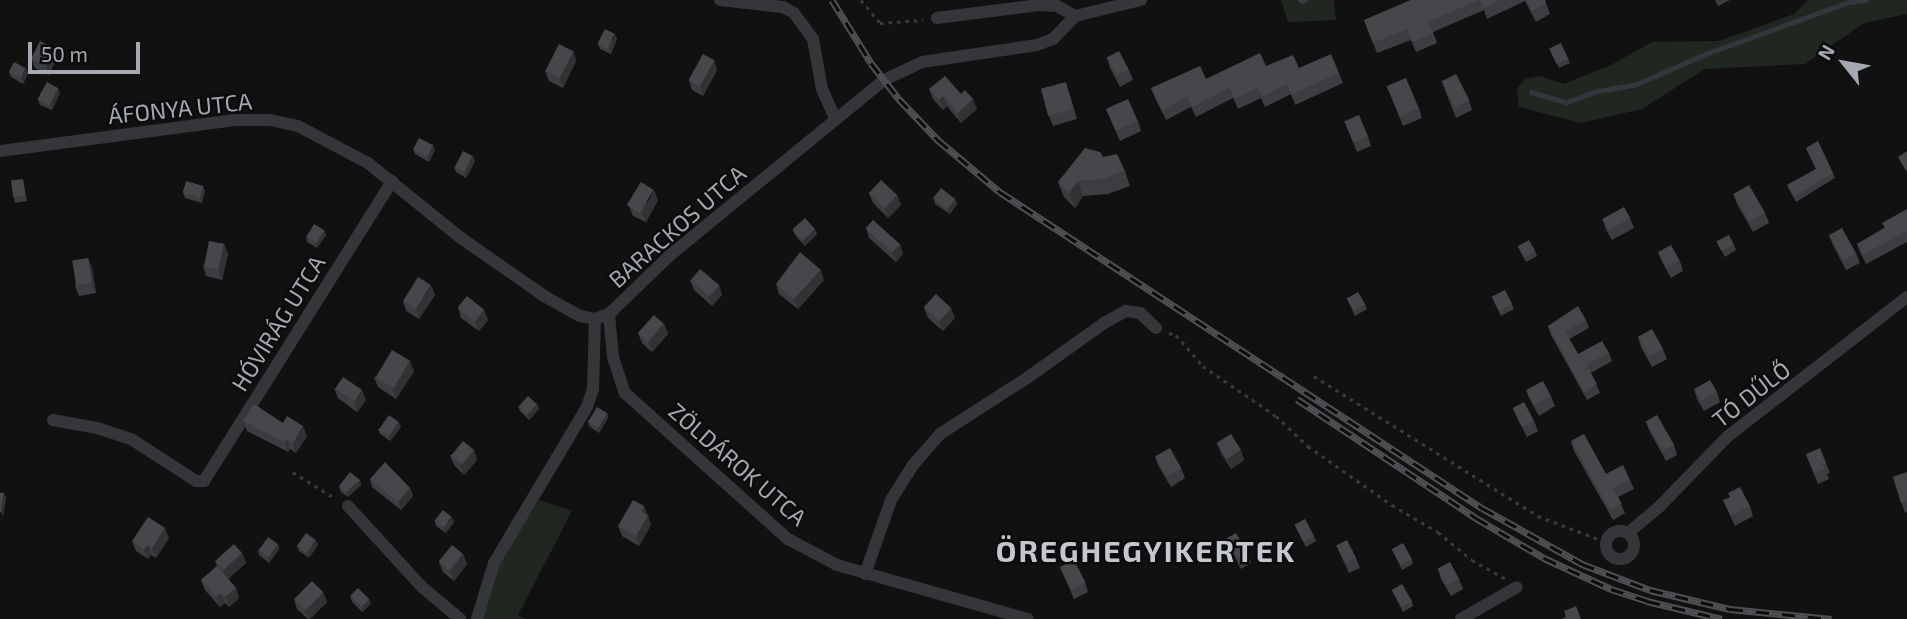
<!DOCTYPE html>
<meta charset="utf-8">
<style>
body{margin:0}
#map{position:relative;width:1907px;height:619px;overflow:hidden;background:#111112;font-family:"Exo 2",sans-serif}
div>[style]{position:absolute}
.green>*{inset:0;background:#202721}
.stream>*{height:4.5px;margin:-2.25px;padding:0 2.25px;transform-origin:2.25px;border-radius:2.25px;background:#30383d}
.path>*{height:2.5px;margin-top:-1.25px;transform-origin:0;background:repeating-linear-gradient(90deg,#393a3e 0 3.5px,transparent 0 8.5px)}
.minor>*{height:12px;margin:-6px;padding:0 6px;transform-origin:6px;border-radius:6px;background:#353639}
.minor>.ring{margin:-6px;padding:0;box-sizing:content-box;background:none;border:12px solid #353639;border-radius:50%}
.rail>*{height:7px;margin-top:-3.5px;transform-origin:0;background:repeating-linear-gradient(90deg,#0c0c0d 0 13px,#4e5054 0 26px);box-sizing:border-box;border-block:2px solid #4e5054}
.wall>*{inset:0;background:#3b3d40}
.shaded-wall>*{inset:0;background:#303234}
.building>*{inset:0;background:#45474a;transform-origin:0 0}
span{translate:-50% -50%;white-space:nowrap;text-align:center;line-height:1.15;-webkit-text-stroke:5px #0c0c0d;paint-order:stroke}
.street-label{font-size:23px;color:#a4a9b1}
.district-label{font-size:30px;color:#c5c7ce;font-weight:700;letter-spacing:2px}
.north{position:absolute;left:1809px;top:28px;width:70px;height:70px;-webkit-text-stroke:5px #0c0c0d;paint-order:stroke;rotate:301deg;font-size:19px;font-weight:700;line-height:28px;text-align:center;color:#a4a9b1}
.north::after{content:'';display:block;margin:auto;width:24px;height:32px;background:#a4a9b1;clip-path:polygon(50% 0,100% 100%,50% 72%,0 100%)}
.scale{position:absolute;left:28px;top:42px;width:112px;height:32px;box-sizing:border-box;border:4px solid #a4a9b1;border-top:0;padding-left:9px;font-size:21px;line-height:24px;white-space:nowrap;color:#a4a9b1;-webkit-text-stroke:5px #0c0c0d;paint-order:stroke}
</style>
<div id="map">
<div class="green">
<div style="clip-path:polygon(1281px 0,1334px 0,1336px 20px,1288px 22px)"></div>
<div style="clip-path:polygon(1808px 0,1907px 0,1907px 14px,1864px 23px,1805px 64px,1705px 69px,1642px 109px,1581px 123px,1519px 107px,1517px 89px,1525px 79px,1540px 76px,1564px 84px,1613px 64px,1652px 42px,1719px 41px,1794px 14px)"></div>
<div style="clip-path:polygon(539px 500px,572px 511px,518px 615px,526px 619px,482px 619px,498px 563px)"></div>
</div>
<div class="stream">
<div style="left:1531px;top:92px;width:37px;rotate:16deg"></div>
<div style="left:1567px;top:102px;width:33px;rotate:-20deg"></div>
<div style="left:1598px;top:91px;width:40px;rotate:-10deg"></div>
<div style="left:1637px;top:84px;width:77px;rotate:-23.6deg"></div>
<div style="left:1708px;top:53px;width:150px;rotate:-19.9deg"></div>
<div style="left:1849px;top:2px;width:17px;rotate:-7deg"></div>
</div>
<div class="path">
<div style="left:861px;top:0;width:30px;rotate:50deg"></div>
<div style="left:880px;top:23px;width:43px;rotate:-4deg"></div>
<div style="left:1169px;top:333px;width:7px;rotate:16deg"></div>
<div style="left:1176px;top:335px;width:41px;rotate:48.9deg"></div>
<div style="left:1203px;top:366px;width:88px;rotate:34.4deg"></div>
<div style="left:1276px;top:416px;width:44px;rotate:43.2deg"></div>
<div style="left:1308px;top:446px;width:103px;rotate:35.1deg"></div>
<div style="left:1392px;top:505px;width:53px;rotate:30.4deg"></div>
<div style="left:1438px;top:532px;width:44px;rotate:39.5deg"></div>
<div style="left:1472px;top:560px;width:39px;rotate:29deg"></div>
<div style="left:1314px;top:376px;width:264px;rotate:32deg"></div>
<div style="left:1538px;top:516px;width:73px;rotate:20.9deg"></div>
<div style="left:293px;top:472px;width:51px;rotate:32.1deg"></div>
</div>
<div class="minor">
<div style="left:720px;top:0;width:63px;rotate:6.3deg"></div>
<div style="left:783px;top:7px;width:13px;rotate:29deg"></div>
<div style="left:794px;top:13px;width:32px;rotate:54deg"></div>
<div style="left:813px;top:39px;width:51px;rotate:79.8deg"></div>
<div style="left:822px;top:89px;width:32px;rotate:66deg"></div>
<div style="left:937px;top:18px;width:102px;rotate:-7.3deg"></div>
<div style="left:1038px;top:5px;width:19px;rotate:3deg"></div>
<div style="left:1057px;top:6px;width:21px;rotate:29deg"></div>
<div style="left:0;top:151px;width:237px;rotate:-7.5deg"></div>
<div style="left:235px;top:120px;width:35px"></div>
<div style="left:270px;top:120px;width:29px;rotate:12deg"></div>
<div style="left:298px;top:126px;width:79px;rotate:27.9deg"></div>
<div style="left:368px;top:163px;width:119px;rotate:38.9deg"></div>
<div style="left:461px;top:238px;width:101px;rotate:34.9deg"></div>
<div style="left:544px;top:296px;width:41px;rotate:29.1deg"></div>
<div style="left:580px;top:316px;width:15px;rotate:11deg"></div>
<div style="left:595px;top:319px;width:15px;rotate:-20deg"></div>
<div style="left:609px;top:314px;width:83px;rotate:-44deg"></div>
<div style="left:669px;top:256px;width:278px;rotate:-39.3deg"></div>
<div style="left:884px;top:80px;width:42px;rotate:-25.3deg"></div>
<div style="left:922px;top:62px;width:116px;rotate:-8.4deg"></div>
<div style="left:1037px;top:45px;width:17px;rotate:-21deg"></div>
<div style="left:1053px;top:39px;width:32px;rotate:-46deg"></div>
<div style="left:1075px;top:16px;width:68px;rotate:-13.6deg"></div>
<div style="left:609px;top:314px;width:43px;rotate:84.7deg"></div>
<div style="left:613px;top:357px;width:38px;rotate:72deg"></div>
<div style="left:625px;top:393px;width:219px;rotate:41.9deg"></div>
<div style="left:788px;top:539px;width:55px;rotate:28deg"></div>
<div style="left:837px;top:565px;width:198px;rotate:15.8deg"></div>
<div style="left:53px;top:420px;width:45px;rotate:10.3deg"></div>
<div style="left:97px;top:428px;width:36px;rotate:18deg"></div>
<div style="left:131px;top:439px;width:77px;rotate:32.9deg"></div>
<div style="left:196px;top:481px;width:8px"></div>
<div style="left:204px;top:481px;width:354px;rotate:-57.9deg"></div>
<div style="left:348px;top:506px;width:110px;rotate:47.6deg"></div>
<div style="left:422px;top:587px;width:50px;rotate:40.1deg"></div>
<div class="ring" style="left:1606px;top:531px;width:16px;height:16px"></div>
<div style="left:1628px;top:533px;width:40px;rotate:-40deg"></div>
<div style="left:1659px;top:507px;width:98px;rotate:-45.8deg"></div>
<div style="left:1727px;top:437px;width:228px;rotate:-37.9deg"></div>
<div style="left:865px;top:574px;width:78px;rotate:-70.6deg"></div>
<div style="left:891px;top:500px;width:41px;rotate:-57.8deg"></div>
<div style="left:913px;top:465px;width:41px;rotate:-48.9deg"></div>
<div style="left:940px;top:434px;width:103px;rotate:-32.8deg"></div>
<div style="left:1027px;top:378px;width:95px;rotate:-35.5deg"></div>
<div style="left:1104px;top:323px;width:25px;rotate:-29deg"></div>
<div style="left:1126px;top:311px;width:14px;rotate:8deg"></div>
<div style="left:1140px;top:313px;width:22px;rotate:43deg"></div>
<div style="left:477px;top:619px;width:59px;rotate:-73.1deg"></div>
<div style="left:494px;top:563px;width:182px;rotate:-59.2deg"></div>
<div style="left:587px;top:407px;width:19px;rotate:-72deg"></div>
<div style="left:593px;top:389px;width:70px;rotate:-88.4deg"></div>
<div style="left:1461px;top:619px;width:64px;rotate:-29.7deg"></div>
</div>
<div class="rail">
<div style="left:832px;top:0;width:74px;rotate:58.2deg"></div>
<div style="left:871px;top:63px;width:46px;rotate:52.1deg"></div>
<div style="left:899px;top:99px;width:57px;rotate:46.4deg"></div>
<div style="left:938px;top:140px;width:81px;rotate:40deg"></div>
<div style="left:1000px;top:192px;width:576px;rotate:33.25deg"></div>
<div style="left:1482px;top:508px;width:115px;rotate:29.2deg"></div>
<div style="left:1582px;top:564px;width:73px;rotate:20.9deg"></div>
<div style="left:1650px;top:590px;width:82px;rotate:13.4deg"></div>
<div style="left:1730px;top:609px;width:102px;rotate:5.6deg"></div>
<div style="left:1297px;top:399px;width:215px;rotate:33.6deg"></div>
<div style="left:1476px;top:518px;width:79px;rotate:30.5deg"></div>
<div style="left:1544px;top:558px;width:74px;rotate:24.8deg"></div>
<div style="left:1611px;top:589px;width:38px;rotate:18deg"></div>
<div style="left:1647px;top:601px;width:77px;rotate:13.5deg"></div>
</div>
<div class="wall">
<div style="clip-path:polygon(1298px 0,1309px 0,1303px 4px,1299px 2px)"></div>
<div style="clip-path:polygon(1411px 0,1545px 0,1550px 14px,1536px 22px,1525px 1px,1487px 19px,1484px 10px,1433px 32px,1437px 43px,1416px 52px,1411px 40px,1377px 53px,1364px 20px)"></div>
<div style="clip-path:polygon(1715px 0,1730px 0,1718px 6px)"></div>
<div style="clip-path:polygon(617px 39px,611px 54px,600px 49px,598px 44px)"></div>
<div style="clip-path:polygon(573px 51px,576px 61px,563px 88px,549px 81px,545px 71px)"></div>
<div style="clip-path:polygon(1552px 54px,1568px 58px,1570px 63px,1559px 68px)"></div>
<div style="clip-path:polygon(31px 58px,57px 58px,49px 75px,35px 68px)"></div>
<div style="clip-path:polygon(1107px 58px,1129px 70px,1133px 80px,1120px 87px,1110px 68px)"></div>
<div style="clip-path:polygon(714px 60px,717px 70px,703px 96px,692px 90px,689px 80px)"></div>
<div style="clip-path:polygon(1266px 66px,1299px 68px,1339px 73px,1343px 83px,1295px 105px,1291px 94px,1265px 107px,1261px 98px,1238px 109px,1233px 98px,1196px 117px,1191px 107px,1166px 120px,1155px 98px,1151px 88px,1206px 79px)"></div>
<div style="clip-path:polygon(9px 72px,28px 73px,23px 84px,11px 77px)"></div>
<div style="clip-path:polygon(1441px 80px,1469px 100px,1472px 110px,1456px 118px)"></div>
<div style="clip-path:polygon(1387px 86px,1419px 108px,1422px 118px,1403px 126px)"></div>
<div style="clip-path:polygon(929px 89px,961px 94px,977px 109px,961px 123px,947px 106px,943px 110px,933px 99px)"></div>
<div style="clip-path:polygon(1069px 92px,1077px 119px,1053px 126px,1049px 116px)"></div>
<div style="clip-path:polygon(60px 93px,52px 110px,40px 105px,38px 100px)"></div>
<div style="clip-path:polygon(1106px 109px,1138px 121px,1141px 131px,1120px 141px)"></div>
<div style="clip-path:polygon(1345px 122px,1368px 136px,1371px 146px,1357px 152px)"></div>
<div style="clip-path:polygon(1806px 148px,1833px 173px,1835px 178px,1796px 202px,1787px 185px,1816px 169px)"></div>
<div style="clip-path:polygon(413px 149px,435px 150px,429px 162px,415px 154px)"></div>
<div style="clip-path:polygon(1103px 157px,1125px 171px,1130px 186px,1108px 194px,1083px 196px,1075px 208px,1064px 197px,1058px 182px)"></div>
<div style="clip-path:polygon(475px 161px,466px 178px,456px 172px,454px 167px)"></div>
<div style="clip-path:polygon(23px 179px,27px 201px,15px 203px,14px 198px)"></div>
<div style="clip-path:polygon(203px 186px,205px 191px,202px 203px,185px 198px,183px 193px)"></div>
<div style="clip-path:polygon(869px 193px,897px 195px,901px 205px,888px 218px,873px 203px)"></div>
<div style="clip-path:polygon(1733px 194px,1765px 213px,1769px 223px,1753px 232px,1737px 204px)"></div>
<div style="clip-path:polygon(934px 199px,955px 199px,957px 204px,950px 214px,935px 204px)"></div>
<div style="clip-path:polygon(658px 200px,646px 222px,633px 216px,629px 206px)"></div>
<div style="clip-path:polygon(1907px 209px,1907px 242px,1866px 264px,1860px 252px,1857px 244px,1884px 228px)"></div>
<div style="clip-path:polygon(1630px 218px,1634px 228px,1612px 240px,1606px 230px,1603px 220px)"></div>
<div style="clip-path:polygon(866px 228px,900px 244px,903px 254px,896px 262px,869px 238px)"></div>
<div style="clip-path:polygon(324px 230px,326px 235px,317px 248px,307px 242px,306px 237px)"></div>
<div style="clip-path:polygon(793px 230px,817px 234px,805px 246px,795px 235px)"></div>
<div style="clip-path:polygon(1829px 235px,1856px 253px,1860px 263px,1846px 270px,1833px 245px)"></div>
<div style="clip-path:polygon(1717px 242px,1734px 245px,1736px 250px,1725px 257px)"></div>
<div style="clip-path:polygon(224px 244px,228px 254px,222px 280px,206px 276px,203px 266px)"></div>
<div style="clip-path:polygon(1518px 246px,1535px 251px,1537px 256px,1526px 262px)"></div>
<div style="clip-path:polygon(1658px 252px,1680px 261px,1683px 271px,1671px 278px,1662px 262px)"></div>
<div style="clip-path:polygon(88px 258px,92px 268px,96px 293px,79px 296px,75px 286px)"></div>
<div style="clip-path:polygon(690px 280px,719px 285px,722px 295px,712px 306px,694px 290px)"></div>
<div style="clip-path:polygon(824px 280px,798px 309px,779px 294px,776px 284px)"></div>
<div style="clip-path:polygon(435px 295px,419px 319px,406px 311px,403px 301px)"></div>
<div style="clip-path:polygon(1492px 297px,1512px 304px,1514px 309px,1501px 316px)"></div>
<div style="clip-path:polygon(1347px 299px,1365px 304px,1367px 309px,1355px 316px)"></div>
<div style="clip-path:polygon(458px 308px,484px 310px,488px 320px,479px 331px,461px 318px)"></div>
<div style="clip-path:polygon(924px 308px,955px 318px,943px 331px,928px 318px)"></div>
<div style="clip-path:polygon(1586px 320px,1589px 328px,1569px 339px,1578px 354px,1609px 353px,1612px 361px,1591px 373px,1600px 393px,1587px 400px,1551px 335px,1548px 326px)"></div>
<div style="clip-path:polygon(664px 324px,668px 334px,652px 352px,642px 343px,638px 333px)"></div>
<div style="clip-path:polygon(1638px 337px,1663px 349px,1667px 359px,1652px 367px,1641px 347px)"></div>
<div style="clip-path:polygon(414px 371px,396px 399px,378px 387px,374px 377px)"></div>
<div style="clip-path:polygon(334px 388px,366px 400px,357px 412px,338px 398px)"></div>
<div style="clip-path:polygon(1694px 389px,1717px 392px,1720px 402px,1704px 411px,1697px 399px)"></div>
<div style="clip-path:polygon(1526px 390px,1551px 396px,1555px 406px,1539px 416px,1530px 400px)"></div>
<div style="clip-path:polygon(537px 404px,539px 409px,529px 420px,520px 411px,518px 406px)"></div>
<div style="clip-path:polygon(1513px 408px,1534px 421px,1538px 431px,1527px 437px,1517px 418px)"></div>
<div style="clip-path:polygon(607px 413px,608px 418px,599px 433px,589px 426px,588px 421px)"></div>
<div style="clip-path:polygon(243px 421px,283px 423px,307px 436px,296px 453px,290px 449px,288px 452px,247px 431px)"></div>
<div style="clip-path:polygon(1646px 422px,1674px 445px,1677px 455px,1666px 461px,1650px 432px)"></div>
<div style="clip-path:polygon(401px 427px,390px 441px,380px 434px,378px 429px)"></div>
<div style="clip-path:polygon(1571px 441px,1606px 474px,1630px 480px,1634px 489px,1618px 497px,1625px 513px,1613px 520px,1574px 451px)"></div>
<div style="clip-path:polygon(1217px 443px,1244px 460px,1231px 469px,1221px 453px)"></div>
<div style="clip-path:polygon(474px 450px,477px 460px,464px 475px,454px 465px,450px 455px)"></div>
<div style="clip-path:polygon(1806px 454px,1826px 463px,1830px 473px,1827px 474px,1829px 479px,1818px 484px)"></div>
<div style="clip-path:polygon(1155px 457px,1181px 468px,1185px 478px,1171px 487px,1159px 467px)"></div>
<div style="clip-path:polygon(1907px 472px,1907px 512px,1905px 513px,1893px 477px)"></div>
<div style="clip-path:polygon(370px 479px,410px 488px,413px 496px,401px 510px,372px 487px)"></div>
<div style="clip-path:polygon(360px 480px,361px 485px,348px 497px,341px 492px,339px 486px)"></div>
<div style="clip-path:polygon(1723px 500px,1750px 506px,1753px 516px,1735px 526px)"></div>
<div style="clip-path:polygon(644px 506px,651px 525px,639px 546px,622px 536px,618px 526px)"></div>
<div style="clip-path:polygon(435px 521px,454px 522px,446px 533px,436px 526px)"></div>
<div style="clip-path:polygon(1295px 525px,1314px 536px,1316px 541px,1306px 547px)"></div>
<div style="clip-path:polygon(169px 538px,156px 558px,151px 555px,148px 559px,136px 551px,132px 541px)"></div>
<div style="clip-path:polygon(1226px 538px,1247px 553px,1251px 563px,1241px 569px,1230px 548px)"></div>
<div style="clip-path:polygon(278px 544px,279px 549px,269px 563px,259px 555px,258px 550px)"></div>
<div style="clip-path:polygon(318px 545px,309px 558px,299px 551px,297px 546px)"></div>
<div style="clip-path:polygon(1336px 545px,1356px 558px,1360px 568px,1349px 573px)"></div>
<div style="clip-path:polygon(1392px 549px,1412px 559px,1413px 564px,1402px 570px)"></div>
<div style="clip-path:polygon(242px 553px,246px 563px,228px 579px,236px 588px,239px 598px,229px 607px,225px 603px,220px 607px,205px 590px,201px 580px,217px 566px,215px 561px)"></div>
<div style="clip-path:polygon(463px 554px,467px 564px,454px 581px,443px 572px,439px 562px)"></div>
<div style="clip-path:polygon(1060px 567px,1085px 582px,1088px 592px,1074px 599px)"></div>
<div style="clip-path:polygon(1438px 569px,1459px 579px,1463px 589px,1451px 596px,1441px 579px)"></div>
<div style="clip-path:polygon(1392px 590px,1412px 601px,1413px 606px,1403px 612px)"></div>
<div style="clip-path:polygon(323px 592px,327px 602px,310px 619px,308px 619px,297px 609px,294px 599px)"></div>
<div style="clip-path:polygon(350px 596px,369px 599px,371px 604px,362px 612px,352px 602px)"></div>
</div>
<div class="shaded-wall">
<div style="clip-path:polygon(615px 34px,617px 39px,611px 54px,609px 49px)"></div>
<div style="clip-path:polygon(54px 48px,57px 58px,49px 75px,46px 65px)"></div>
<div style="clip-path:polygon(573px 51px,576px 61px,563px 88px,560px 78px)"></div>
<div style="clip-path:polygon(714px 60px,717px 70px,703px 96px,700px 86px)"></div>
<div style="clip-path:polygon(26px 68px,28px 73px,23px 84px,21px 78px)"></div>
<div style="clip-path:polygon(58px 88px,60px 93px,52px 110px,50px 105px)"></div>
<div style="clip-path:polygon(943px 96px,947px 106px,943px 110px,939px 100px)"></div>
<div style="clip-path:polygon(973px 99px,977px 109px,961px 123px,958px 113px)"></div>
<div style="clip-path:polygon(433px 145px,435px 150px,429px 162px,427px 157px)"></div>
<div style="clip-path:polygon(473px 156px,475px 161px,466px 178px,464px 173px)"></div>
<div style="clip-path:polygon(1078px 181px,1083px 196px,1075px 208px,1069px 193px)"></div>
<div style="clip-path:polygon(203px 186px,205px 191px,202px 203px,200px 198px)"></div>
<div style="clip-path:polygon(654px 190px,658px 200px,646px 222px,642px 212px)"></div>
<div style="clip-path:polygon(897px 195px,901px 205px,888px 218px,885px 208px)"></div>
<div style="clip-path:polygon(955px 199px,957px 204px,950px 214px,948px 209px)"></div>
<div style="clip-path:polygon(815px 229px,817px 234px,805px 246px,803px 241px)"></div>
<div style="clip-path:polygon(324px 230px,326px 235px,317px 248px,315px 243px)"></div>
<div style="clip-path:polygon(224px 244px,228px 254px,222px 280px,218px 270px)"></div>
<div style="clip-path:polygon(900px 244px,903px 254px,896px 262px,892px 252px)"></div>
<div style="clip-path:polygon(88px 258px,92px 268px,96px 293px,92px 283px)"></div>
<div style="clip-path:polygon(821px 270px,824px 280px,798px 309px,794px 299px)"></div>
<div style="clip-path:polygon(431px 285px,435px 295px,419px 319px,416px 309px)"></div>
<div style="clip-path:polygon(719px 285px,722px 295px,712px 306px,709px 297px)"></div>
<div style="clip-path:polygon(951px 308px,955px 318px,943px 331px,939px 321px)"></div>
<div style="clip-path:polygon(484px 310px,488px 320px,479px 331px,475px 321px)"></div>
<div style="clip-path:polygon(664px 324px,668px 334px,652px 352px,649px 342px)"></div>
<div style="clip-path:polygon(410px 361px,414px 371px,396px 399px,392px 389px)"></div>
<div style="clip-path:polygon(362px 390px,366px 400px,357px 412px,354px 402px)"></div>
<div style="clip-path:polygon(537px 404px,539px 409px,529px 420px,527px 415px)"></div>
<div style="clip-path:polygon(607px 413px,608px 418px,599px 433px,597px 428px)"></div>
<div style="clip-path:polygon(399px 422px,401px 427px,390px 441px,388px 436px)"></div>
<div style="clip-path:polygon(303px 426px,307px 436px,296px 453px,293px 443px)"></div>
<div style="clip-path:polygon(287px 439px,290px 449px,288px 452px,285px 442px)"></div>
<div style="clip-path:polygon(474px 450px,477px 460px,464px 475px,460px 465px)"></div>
<div style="clip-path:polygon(1241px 450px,1244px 460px,1231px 469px,1227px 459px)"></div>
<div style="clip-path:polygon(360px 480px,361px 485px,348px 497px,346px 492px)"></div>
<div style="clip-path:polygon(410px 488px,413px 496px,401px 510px,398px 502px)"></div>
<div style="clip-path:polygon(4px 493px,6px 498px,3px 517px,1px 512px)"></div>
<div style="clip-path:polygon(644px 506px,647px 516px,641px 511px)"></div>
<div style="clip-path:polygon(648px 515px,651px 525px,639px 546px,636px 536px)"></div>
<div style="clip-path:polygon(452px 517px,454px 522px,446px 533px,444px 528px)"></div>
<div style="clip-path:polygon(165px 528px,169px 538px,156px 558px,152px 548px)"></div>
<div style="clip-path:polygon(316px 540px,318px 545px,309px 558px,307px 553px)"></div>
<div style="clip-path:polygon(278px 544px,279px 549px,269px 563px,267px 557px)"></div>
<div style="clip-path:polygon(148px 545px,151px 555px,148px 559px,144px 549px)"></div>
<div style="clip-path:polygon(242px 553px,246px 563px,227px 580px,223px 570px)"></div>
<div style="clip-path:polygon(463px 554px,467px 564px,454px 581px,450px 571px)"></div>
<div style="clip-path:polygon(236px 588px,239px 598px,229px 607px,225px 597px)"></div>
<div style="clip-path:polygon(323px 592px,327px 602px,310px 619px,309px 619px,305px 610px)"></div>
<div style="clip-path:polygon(221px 593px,225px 603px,220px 607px,216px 597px)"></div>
<div style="clip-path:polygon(369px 599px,371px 604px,362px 612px,361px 607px)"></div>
</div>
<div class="building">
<div style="clip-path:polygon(1411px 0,1478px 0,1429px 22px,1433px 33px,1412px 42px,1407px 29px,1373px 43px,1364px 20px)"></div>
<div style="clip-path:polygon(1480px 0,1500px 0,1483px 8px)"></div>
<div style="clip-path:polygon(1526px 0,1545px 0,1546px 3px,1532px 11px)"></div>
<div style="left:605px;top:29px;width:11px;height:17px;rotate:27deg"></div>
<div style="left:40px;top:41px;width:16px;height:19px;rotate:27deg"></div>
<div style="left:1561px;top:43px;width:17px;height:13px;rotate:65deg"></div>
<div style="left:559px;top:44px;width:16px;height:30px;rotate:27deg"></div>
<div style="left:1119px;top:51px;width:21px;height:14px;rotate:62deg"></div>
<div style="clip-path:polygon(1260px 53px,1266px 66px,1293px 55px,1299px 68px,1331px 54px,1339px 73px,1291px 95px,1287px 84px,1262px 97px,1257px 88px,1235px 99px,1229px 88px,1192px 107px,1187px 97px,1162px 110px,1151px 88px,1200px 66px,1206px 79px)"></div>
<div style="left:703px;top:54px;width:13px;height:30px;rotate:29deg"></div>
<div style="left:14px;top:62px;width:13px;height:11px;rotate:27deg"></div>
<div style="left:1456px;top:74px;width:29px;height:16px;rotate:63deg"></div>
<div style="clip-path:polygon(945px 76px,961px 94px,965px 90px,973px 99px,958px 113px,943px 96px,939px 100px,929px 89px)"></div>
<div style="left:1406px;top:78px;width:33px;height:21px;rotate:67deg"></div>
<div style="left:47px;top:82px;width:13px;height:20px;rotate:29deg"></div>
<div style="left:1066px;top:82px;width:28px;height:26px;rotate:75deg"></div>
<div style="left:1128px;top:99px;width:24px;height:24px;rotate:66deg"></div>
<div style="left:1359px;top:115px;width:23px;height:16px;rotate:67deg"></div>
<div style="left:419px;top:138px;width:16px;height:13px;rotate:27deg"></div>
<div style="clip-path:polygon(1818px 141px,1833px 173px,1794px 197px,1787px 185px,1816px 169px,1806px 148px)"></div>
<div style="clip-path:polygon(1085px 148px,1100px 152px,1103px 157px,1117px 154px,1125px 171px,1102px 179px,1078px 181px,1069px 193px,1058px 182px)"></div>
<div style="left:463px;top:151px;width:11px;height:18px;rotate:27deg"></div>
<div style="clip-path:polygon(1907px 151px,1907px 170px,1906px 171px,1898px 157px)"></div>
<div style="left:23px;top:179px;width:17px;height:12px;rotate:83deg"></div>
<div style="left:881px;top:180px;width:22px;height:18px;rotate:43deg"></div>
<div style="left:186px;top:181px;width:18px;height:12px;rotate:16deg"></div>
<div style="left:641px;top:182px;width:15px;height:27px;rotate:32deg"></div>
<div style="left:1749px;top:185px;width:32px;height:18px;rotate:60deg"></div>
<div style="left:941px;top:188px;width:18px;height:13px;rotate:38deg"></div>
<div style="left:1624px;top:207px;width:13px;height:25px;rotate:61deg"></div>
<div style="clip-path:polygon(1907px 209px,1907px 231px,1863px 255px,1857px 244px,1885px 228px,1882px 223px)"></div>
<div style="left:805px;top:218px;width:15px;height:17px;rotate:48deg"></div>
<div style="left:873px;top:220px;width:36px;height:11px;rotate:42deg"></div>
<div style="left:314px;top:224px;width:12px;height:15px;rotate:31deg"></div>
<div style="left:1842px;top:228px;width:29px;height:15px;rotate:61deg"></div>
<div style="left:1729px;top:235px;width:11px;height:14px;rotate:63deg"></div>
<div style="left:1529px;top:240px;width:13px;height:13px;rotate:61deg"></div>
<div style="left:209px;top:241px;width:15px;height:26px;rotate:11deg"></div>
<div style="left:1671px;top:245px;width:18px;height:15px;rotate:61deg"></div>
<div style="clip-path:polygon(800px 252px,821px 270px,794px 299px,776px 284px)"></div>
<div style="left:88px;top:258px;width:25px;height:16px;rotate:81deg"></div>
<div style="left:700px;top:269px;width:25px;height:15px;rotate:40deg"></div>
<div style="left:418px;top:277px;width:15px;height:28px;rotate:32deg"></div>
<div style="left:1505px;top:290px;width:16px;height:15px;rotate:63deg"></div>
<div style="left:1358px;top:292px;width:14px;height:13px;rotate:60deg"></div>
<div style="left:936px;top:294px;width:21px;height:18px;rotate:43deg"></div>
<div style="left:467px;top:296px;width:22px;height:15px;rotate:39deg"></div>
<div style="clip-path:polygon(1578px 306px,1586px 320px,1565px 331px,1578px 354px,1602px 341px,1609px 353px,1586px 365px,1597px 384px,1584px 392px,1548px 326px)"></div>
<div style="left:654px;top:315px;width:13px;height:24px;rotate:42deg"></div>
<div style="left:1652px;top:329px;width:23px;height:16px;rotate:61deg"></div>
<div style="left:392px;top:350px;width:21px;height:32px;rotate:31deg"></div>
<div style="left:343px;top:377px;width:23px;height:14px;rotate:34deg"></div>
<div style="left:1710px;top:380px;width:14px;height:18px;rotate:60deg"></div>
<div style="left:1543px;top:381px;width:17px;height:19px;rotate:62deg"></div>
<div style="left:528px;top:396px;width:12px;height:14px;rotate:42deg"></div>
<div style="left:1524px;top:402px;width:21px;height:13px;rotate:62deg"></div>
<div style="clip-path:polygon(254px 404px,283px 423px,287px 416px,303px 426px,293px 443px,287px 439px,285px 442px,243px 421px)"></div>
<div style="left:597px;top:407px;width:12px;height:17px;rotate:31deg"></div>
<div style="left:389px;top:415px;width:12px;height:18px;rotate:35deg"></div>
<div style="left:1657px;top:415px;width:34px;height:13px;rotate:60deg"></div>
<div style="left:1231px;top:434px;width:19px;height:17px;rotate:58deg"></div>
<div style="clip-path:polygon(1584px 434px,1606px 474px,1623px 465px,1630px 480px,1613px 488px,1622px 504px,1610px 510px,1571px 441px)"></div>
<div style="left:463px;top:441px;width:14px;height:19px;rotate:39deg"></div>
<div style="left:1170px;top:448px;width:23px;height:17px;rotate:61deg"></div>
<div style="clip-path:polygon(1820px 448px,1826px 463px,1823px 464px,1825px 469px,1814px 474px,1806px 454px)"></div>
<div style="clip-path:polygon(385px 462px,410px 488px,398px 502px,370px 479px)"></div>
<div style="clip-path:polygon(350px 472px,360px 480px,346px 492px,339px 486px)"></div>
<div style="clip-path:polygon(1907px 472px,1907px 501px,1901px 503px,1893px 477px)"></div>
<div style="clip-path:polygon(1740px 487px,1750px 506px,1731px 516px,1723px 500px,1730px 497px,1728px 493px)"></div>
<div style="clip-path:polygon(0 493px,4px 493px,1px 512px,0 512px)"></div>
<div style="clip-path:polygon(633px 500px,644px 506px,641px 511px,648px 515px,636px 536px,618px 526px)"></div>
<div style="left:443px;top:510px;width:11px;height:14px;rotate:38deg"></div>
<div style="clip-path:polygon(148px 517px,165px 528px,152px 548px,148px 545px,144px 549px,132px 541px)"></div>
<div style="left:1305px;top:519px;width:19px;height:12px;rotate:62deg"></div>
<div style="left:306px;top:533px;width:12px;height:16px;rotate:35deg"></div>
<div style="left:1236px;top:533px;width:23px;height:11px;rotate:61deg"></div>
<div style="left:268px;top:537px;width:12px;height:16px;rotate:35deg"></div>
<div style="left:1347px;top:540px;width:20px;height:12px;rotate:63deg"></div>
<div style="left:1403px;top:543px;width:18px;height:13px;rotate:61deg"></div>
<div style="left:234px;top:544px;width:12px;height:25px;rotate:48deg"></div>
<div style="left:452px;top:545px;width:14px;height:21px;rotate:39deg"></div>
<div style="left:1074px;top:560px;width:25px;height:16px;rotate:63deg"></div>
<div style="left:1450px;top:562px;width:19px;height:14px;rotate:62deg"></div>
<div style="clip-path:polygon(217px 566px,236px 588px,225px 597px,221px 593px,216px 597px,201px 580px)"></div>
<div style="left:312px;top:581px;width:16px;height:25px;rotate:45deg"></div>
<div style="left:1402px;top:584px;width:20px;height:12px;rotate:60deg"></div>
<div style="left:358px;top:588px;width:16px;height:11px;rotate:45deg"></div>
<div style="clip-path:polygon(1576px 606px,1581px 619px,1562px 619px,1566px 617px,1564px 611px)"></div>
</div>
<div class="street-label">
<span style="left:180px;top:108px;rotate:-6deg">ÁFONYA UTCA</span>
<span style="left:677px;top:226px;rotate:-41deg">BARACKOS UTCA</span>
<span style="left:278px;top:323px;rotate:-58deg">HÓVIRÁG UTCA</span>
<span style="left:1751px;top:394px;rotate:-38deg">TÓ DŰLŐ</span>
<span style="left:738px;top:464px;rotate:41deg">ZÖLDÁROK UTCA</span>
</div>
<div class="district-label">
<span style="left:1146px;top:550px">ÖREGHEGYIKERTEK</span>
</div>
<div class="north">N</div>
<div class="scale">50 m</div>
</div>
